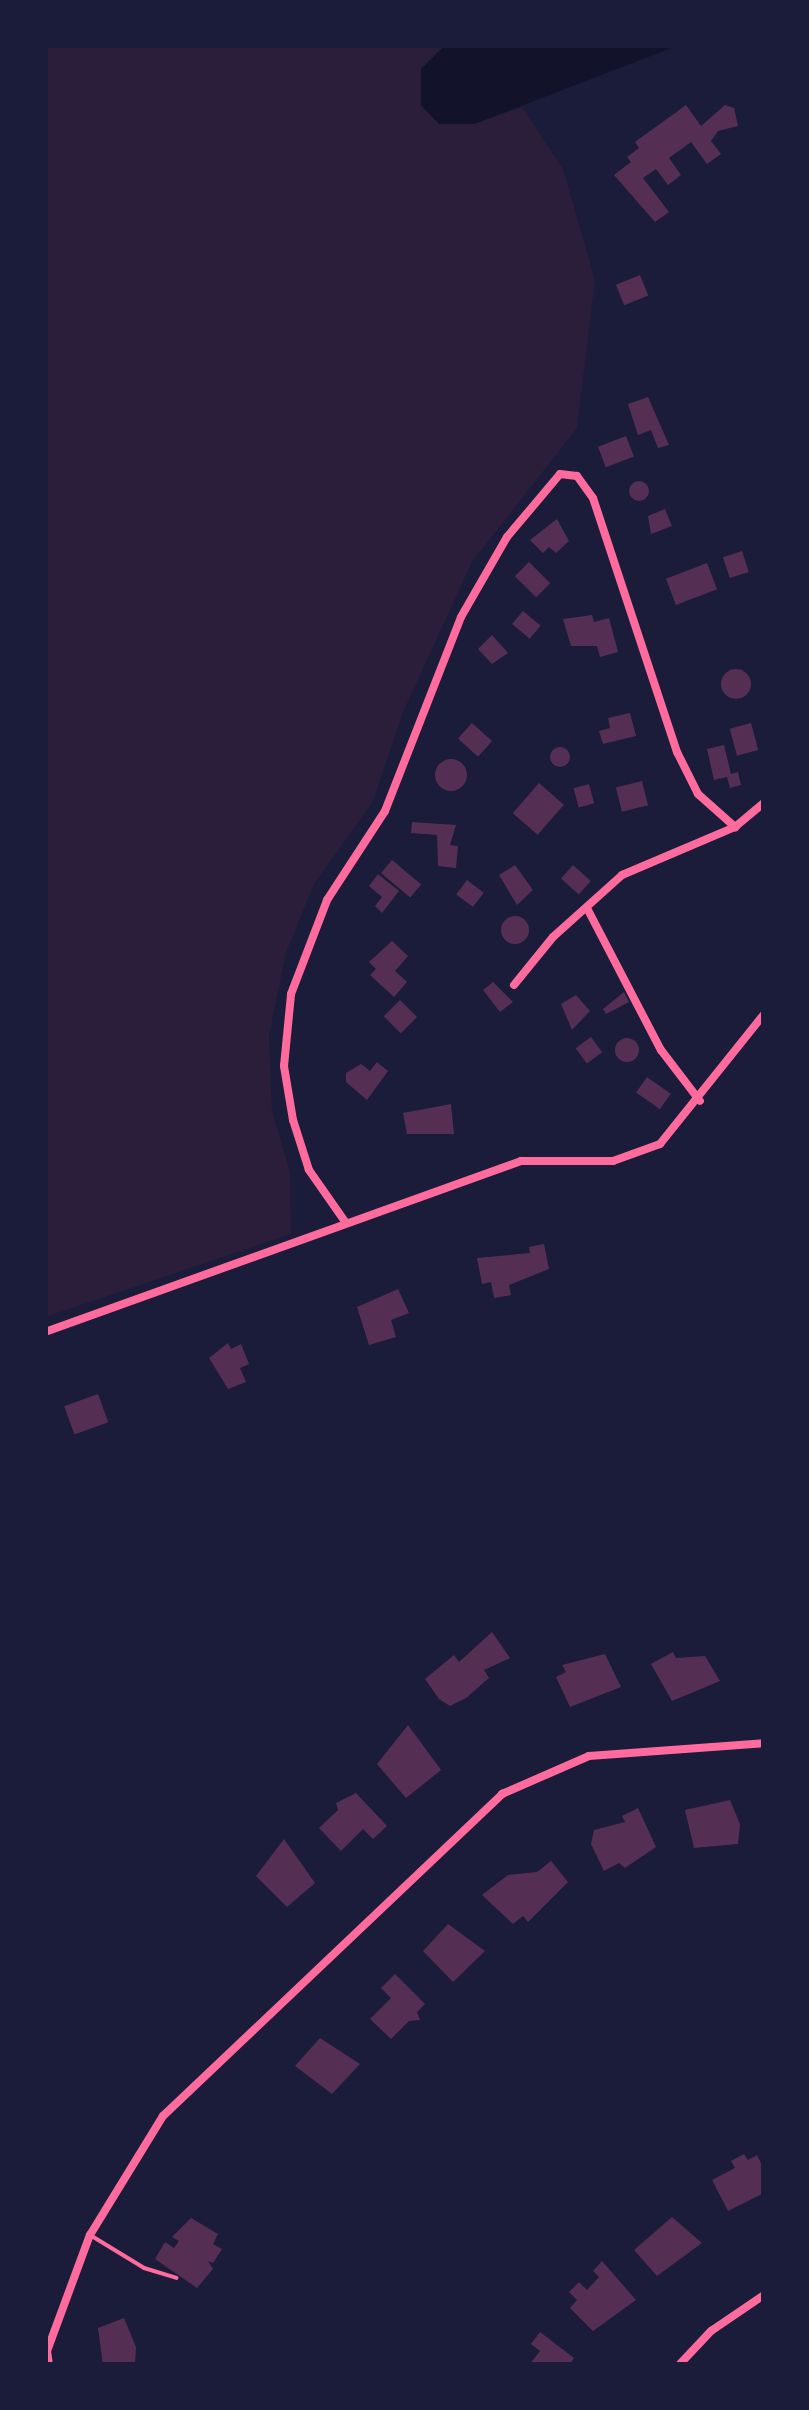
<!DOCTYPE html>
<style>
body{margin:0}
#map{position:relative;width:809px;height:2410px;overflow:hidden;background:#1b1b3a;font-family:"Source Sans 3",sans-serif}
div>[style]{position:absolute}
.green>*{inset:0;background:#2a1e3b}
.water>*{inset:0;background:#12122b}
.building>*{inset:0;background:#542f53;transform-origin:0 0}
.round{border-radius:50%}
.service>*{height:4px;margin:-2px;padding:0 2px;transform-origin:2px;border-radius:2px;background:#ff6b9d}
.minor>*{height:8px;margin:-4px;padding:0 4px;transform-origin:4px;border-radius:4px;background:#ff6b9d}
span{translate:-50% -50%;white-space:nowrap;text-align:center;line-height:1.15;-webkit-text-stroke:9px #1b1b3a;paint-order:stroke}
.frame{position:absolute;inset:0;border:48px solid #1b1b3a;pointer-events:none}
</style>
<div id="map">
<div class="green">
<div style="clip-path:polygon(45px 45px,445px 45px,421px 69px,421px 106px,440px 124px,474px 124px,522px 107px,563px 169px,595px 280px,577px 428px,472px 562px,404px 710px,372px 803px,314px 884px,286px 953px,269px 1035px,272px 1111px,290px 1172px,291px 1234px,45px 1317px)"></div>
</div>
<div class="water">
<div style="clip-path:polygon(445px 45px,679px 45px,474px 124px,439px 124px,421px 105px,421px 69px)"></div>
</div>
<div class="building">
<div style="clip-path:polygon(686px 105px,701px 126px,725px 105px,734px 108px,738px 126px,718px 131px,711px 141px,721px 154px,707px 164px,691px 142px,669px 158px,681px 175px,668px 185px,656px 169px,643px 178px,669px 212px,655px 222px,614px 175px,631px 162px,627px 157px,639px 148px,635px 142px)"></div>
<div style="left:640px;top:275px;width:22px;height:26px;rotate:68deg"></div>
<div style="clip-path:polygon(648px 397px,669px 445px,658px 448px,651px 430px,638px 435px,628px 404px)"></div>
<div style="left:626px;top:436px;width:22px;height:30px;rotate:69deg"></div>
<div class="round" style="left:629px;top:481px;width:20px;height:20px"></div>
<div style="clip-path:polygon(665px 509px,672px 526px,651px 534px,648px 516px)"></div>
<div style="clip-path:polygon(557px 519px,569px 541px,556px 553px,549px 547px,543px 553px,530px 540px)"></div>
<div style="left:742px;top:551px;width:22px;height:20px;rotate:72deg"></div>
<div style="left:529px;top:562px;width:30px;height:20px;rotate:45deg"></div>
<div style="left:707px;top:563px;width:28px;height:44px;rotate:69deg"></div>
<div style="left:523px;top:611px;width:23px;height:17px;rotate:40deg"></div>
<div style="clip-path:polygon(592px 615px,594px 622px,609px 618px,618px 652px,600px 657px,597px 646px,571px 646px,563px 619px)"></div>
<div style="clip-path:polygon(492px 635px,508px 653px,492px 664px,478px 649px)"></div>
<div class="round" style="left:721px;top:669px;width:30px;height:30px"></div>
<div style="clip-path:polygon(630px 713px,636px 736px,603px 744px,599px 731px,610px 728px,608px 718px)"></div>
<div style="left:472px;top:723px;width:27px;height:21px;rotate:42deg"></div>
<div style="left:751px;top:723px;width:28px;height:22px;rotate:75deg"></div>
<div style="clip-path:polygon(724px 745px,731px 774px,738px 772px,741px 785px,730px 788px,727px 777px,714px 780px,707px 749px)"></div>
<div class="round" style="left:550px;top:747px;width:20px;height:20px"></div>
<div class="round" style="left:435px;top:759px;width:32px;height:32px"></div>
<div style="left:642px;top:781px;width:25px;height:27px;rotate:76deg"></div>
<div style="left:539px;top:783px;width:33px;height:40px;rotate:41deg"></div>
<div style="left:589px;top:784px;width:20px;height:16px;rotate:75deg"></div>
<div style="clip-path:polygon(412px 822px,456px 825px,450px 845px,458px 846px,456px 868px,438px 866px,437px 835px,411px 833px)"></div>
<div style="left:392px;top:860px;width:38px;height:17px;rotate:40deg"></div>
<div style="clip-path:polygon(515px 865px,533px 890px,517px 905px,499px 875px)"></div>
<div style="left:573px;top:865px;width:24px;height:18px;rotate:42deg"></div>
<div style="clip-path:polygon(378px 874px,399px 891px,382px 913px,375px 906px,382px 897px,369px 886px)"></div>
<div style="left:467px;top:880px;width:21px;height:18px;rotate:37deg"></div>
<div class="round" style="left:501px;top:916px;width:28px;height:28px"></div>
<div style="clip-path:polygon(392px 941px,408px 956px,395px 971px,407px 982px,394px 997px,370px 975px,376px 969px,369px 962px)"></div>
<div style="clip-path:polygon(493px 982px,513px 1002px,500px 1012px,483px 990px)"></div>
<div style="clip-path:polygon(624px 992px,629px 1002px,606px 1014px,603px 1009px)"></div>
<div style="clip-path:polygon(576px 995px,590px 1011px,572px 1030px,561px 1004px)"></div>
<div style="left:400px;top:1000px;width:24px;height:23px;rotate:45deg"></div>
<div style="left:591px;top:1037px;width:19px;height:19px;rotate:54deg"></div>
<div class="round" style="left:615px;top:1038px;width:24px;height:24px"></div>
<div style="clip-path:polygon(377px 1062px,388px 1071px,367px 1100px,346px 1082px,346px 1073px,361px 1064px,370px 1071px)"></div>
<div style="left:647px;top:1077px;width:29px;height:19px;rotate:35deg"></div>
<div style="clip-path:polygon(451px 1104px,454px 1134px,407px 1134px,403px 1113px)"></div>
<div style="clip-path:polygon(544px 1244px,549px 1269px,509px 1285px,511px 1295px,494px 1298px,491px 1282px,482px 1284px,477px 1258px,530px 1253px,529px 1247px)"></div>
<div style="clip-path:polygon(398px 1289px,409px 1313px,391px 1320px,396px 1337px,369px 1345px,357px 1307px)"></div>
<div style="clip-path:polygon(228px 1343px,231px 1349px,241px 1344px,249px 1364px,240px 1368px,246px 1382px,228px 1389px,209px 1358px)"></div>
<div style="left:98px;top:1394px;width:30px;height:36px;rotate:70deg"></div>
<div style="clip-path:polygon(492px 1632px,510px 1658px,484px 1670px,489px 1678px,466px 1698px,450px 1706px,439px 1699px,425px 1679px,454px 1655px,459px 1662px)"></div>
<div style="clip-path:polygon(673px 1652px,676px 1658px,705px 1656px,720px 1681px,672px 1701px,651px 1664px)"></div>
<div style="clip-path:polygon(605px 1654px,621px 1687px,570px 1707px,556px 1677px,566px 1672px,562px 1665px)"></div>
<div style="clip-path:polygon(408px 1725px,441px 1770px,406px 1798px,377px 1764px)"></div>
<div style="clip-path:polygon(356px 1793px,387px 1826px,373px 1839px,363px 1829px,341px 1851px,319px 1828px,338px 1810px,336px 1803px)"></div>
<div style="clip-path:polygon(730px 1800px,740px 1824px,738px 1844px,694px 1848px,685px 1810px)"></div>
<div style="clip-path:polygon(638px 1808px,656px 1847px,625px 1868px,619px 1863px,604px 1871px,591px 1844px,594px 1830px,625px 1822px,622px 1816px)"></div>
<div style="clip-path:polygon(284px 1839px,315px 1883px,287px 1907px,256px 1876px)"></div>
<div style="clip-path:polygon(551px 1861px,568px 1882px,528px 1922px,523px 1916px,513px 1924px,482px 1895px,508px 1875px,537px 1872px)"></div>
<div style="clip-path:polygon(448px 1924px,485px 1951px,453px 1982px,423px 1951px)"></div>
<div style="clip-path:polygon(395px 1974px,425px 2004px,417px 2012px,420px 2020px,409px 2021px,391px 2039px,370px 2019px,391px 1998px,381px 1988px)"></div>
<div style="clip-path:polygon(320px 2038px,360px 2064px,332px 2094px,295px 2066px)"></div>
<div style="clip-path:polygon(744px 2154px,748px 2160px,757px 2155px,764px 2169px,764px 2193px,728px 2211px,712px 2180px,735px 2168px,731px 2161px)"></div>
<div style="clip-path:polygon(672px 2217px,702px 2243px,657px 2276px,634px 2250px)"></div>
<div style="clip-path:polygon(191px 2218px,218px 2234px,213px 2244px,222px 2249px,213px 2263px,208px 2261px,213px 2269px,197px 2288px,155px 2259px,165px 2242px,174px 2248px,179px 2241px,172px 2237px)"></div>
<div style="clip-path:polygon(602px 2261px,636px 2300px,593px 2331px,570px 2308px,577px 2300px,569px 2292px,579px 2282px,587px 2290px,599px 2277px,593px 2271px)"></div>
<div style="clip-path:polygon(124px 2318px,136px 2347px,135px 2365px,103px 2365px,98px 2328px)"></div>
<div style="clip-path:polygon(540px 2332px,574px 2358px,569px 2365px,529px 2365px,540px 2351px,531px 2344px)"></div>
</div>
<div class="service">
<div style="left:90px;top:2235px;width:63px;rotate:31.4deg"></div>
<div style="left:144px;top:2268px;width:34px;rotate:17deg"></div>
</div>
<div class="minor">
<div style="left:588px;top:910px;width:158px;rotate:62.5deg"></div>
<div style="left:661px;top:1050px;width:64px;rotate:52.6deg"></div>
<div style="left:514px;top:985px;width:62px;rotate:-50.9deg"></div>
<div style="left:553px;top:937px;width:93px;rotate:-41.9deg"></div>
<div style="left:622px;top:875px;width:123px;rotate:-23deg"></div>
<div style="left:735px;top:827px;width:38px;rotate:-40deg"></div>
<div style="left:346px;top:1223px;width:65px;rotate:-124.9deg"></div>
<div style="left:309px;top:1170px;width:52px;rotate:-107.7deg"></div>
<div style="left:293px;top:1120px;width:55px;rotate:-99.5deg"></div>
<div style="left:284px;top:1066px;width:72px;rotate:-84.4deg"></div>
<div style="left:291px;top:994px;width:101px;rotate:-69deg"></div>
<div style="left:327px;top:900px;width:106px;rotate:-56.9deg"></div>
<div style="left:385px;top:811px;width:208px;rotate:-68.6deg"></div>
<div style="left:461px;top:617px;width:92px;rotate:-60.1deg"></div>
<div style="left:507px;top:537px;width:82px;rotate:-49.9deg"></div>
<div style="left:560px;top:474px;width:17px;rotate:7deg"></div>
<div style="left:577px;top:476px;width:27px;rotate:54deg"></div>
<div style="left:593px;top:498px;width:268px;rotate:71.7deg"></div>
<div style="left:677px;top:752px;width:47px;rotate:63.4deg"></div>
<div style="left:698px;top:794px;width:50px;rotate:41.7deg"></div>
<div style="left:45px;top:1332px;width:506px;rotate:-19.76deg"></div>
<div style="left:521px;top:1161px;width:92px"></div>
<div style="left:613px;top:1161px;width:50px;rotate:-19.9deg"></div>
<div style="left:660px;top:1144px;width:166px;rotate:-51.3deg"></div>
<div style="left:49px;top:2365px;width:14px;rotate:-98deg"></div>
<div style="left:47px;top:2351px;width:124px;rotate:-69.7deg"></div>
<div style="left:90px;top:2235px;width:140px;rotate:-58.5deg"></div>
<div style="left:163px;top:2116px;width:468px;rotate:-43.5deg"></div>
<div style="left:502px;top:1794px;width:95px;rotate:-23.6deg"></div>
<div style="left:589px;top:1756px;width:175px;rotate:-4.2deg"></div>
<div style="left:679px;top:2365px;width:47px;rotate:-46.7deg"></div>
<div style="left:711px;top:2331px;width:64px;rotate:-34.2deg"></div>
</div>
<div class="frame"></div>
</div>
